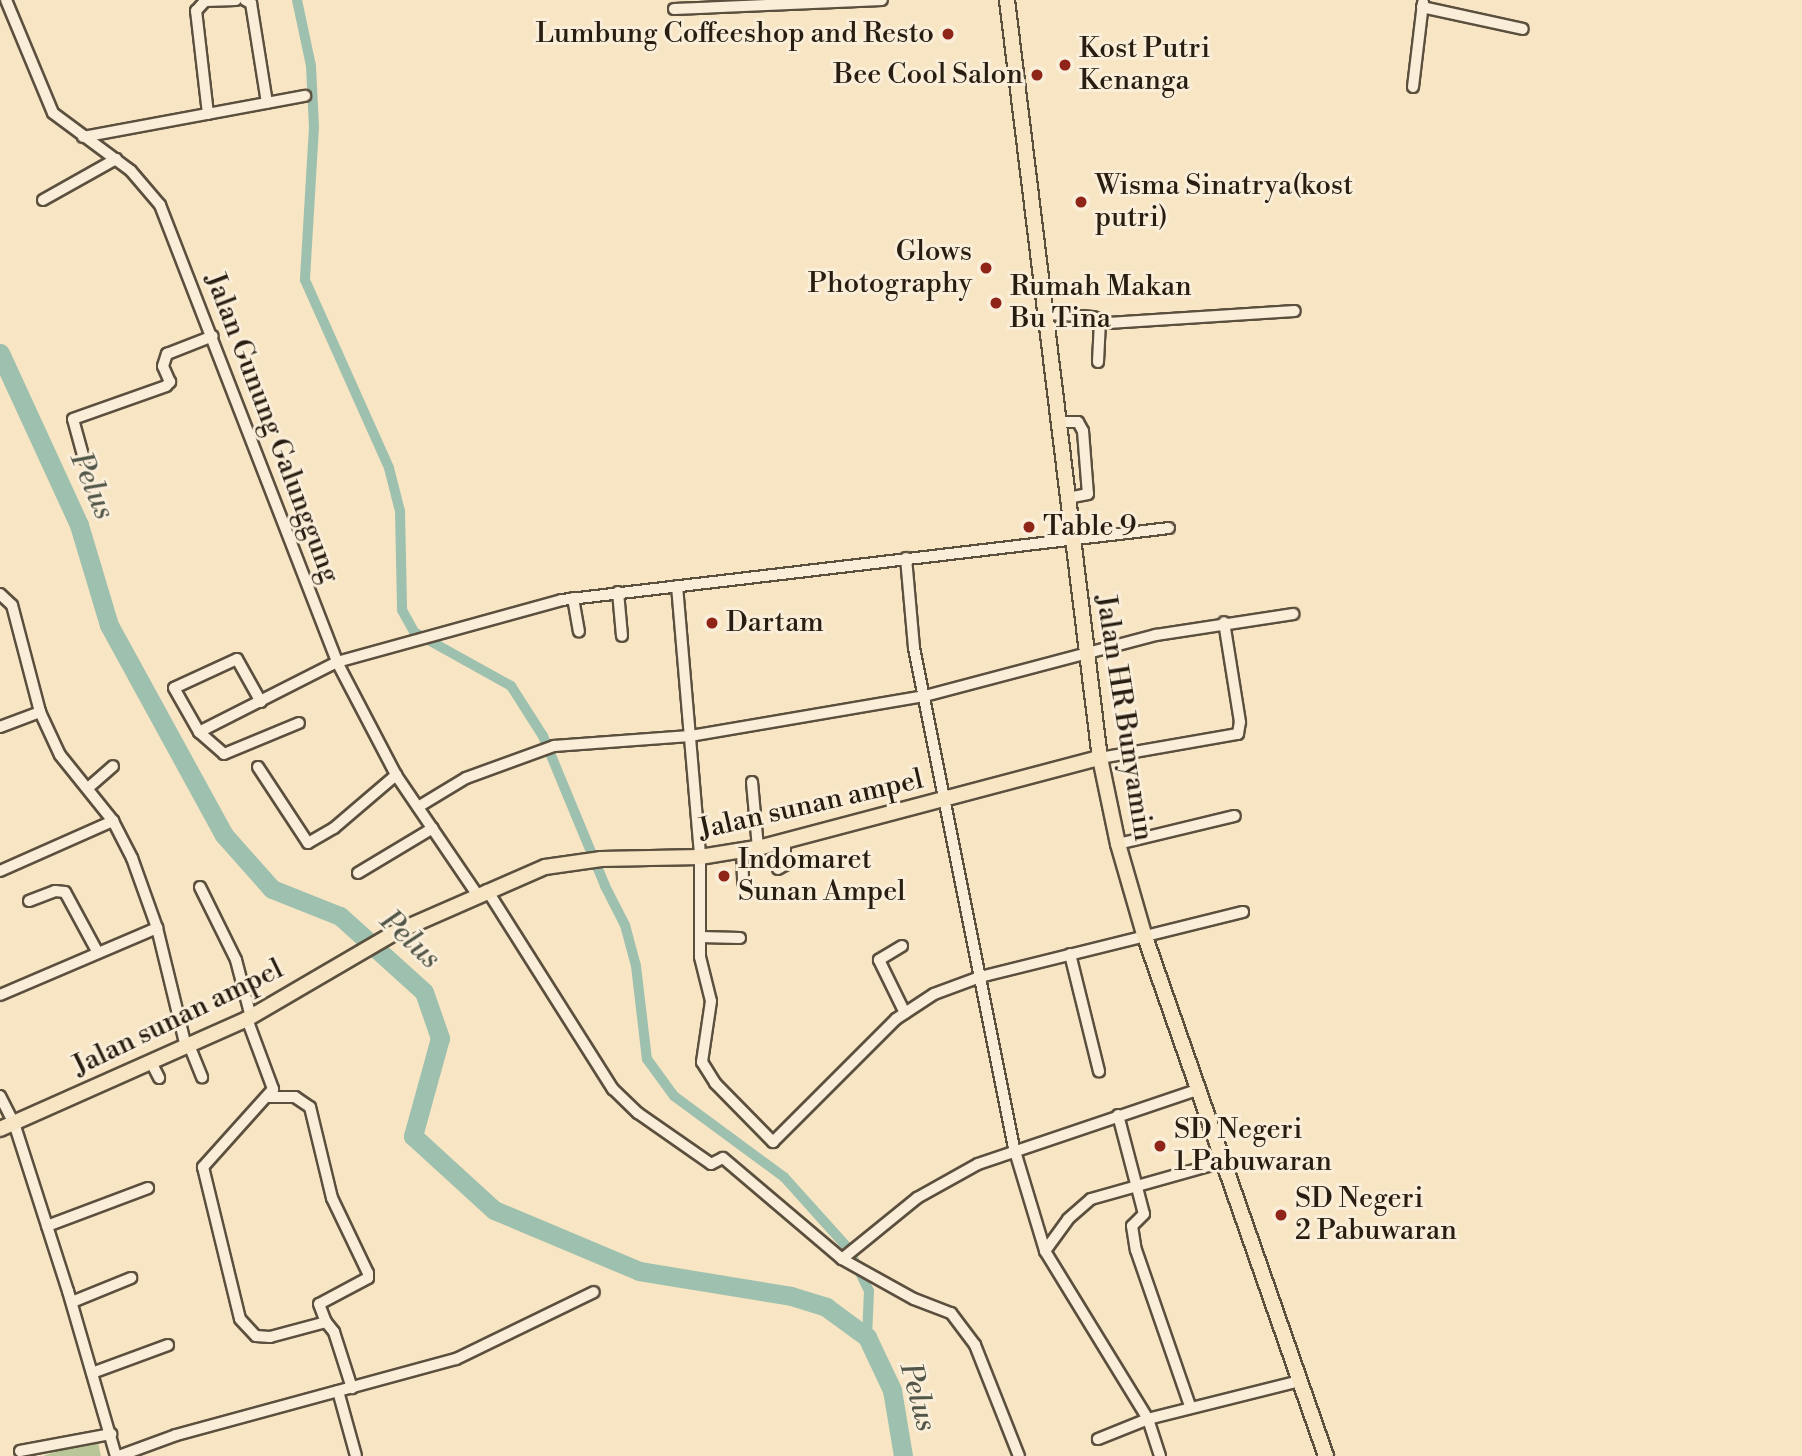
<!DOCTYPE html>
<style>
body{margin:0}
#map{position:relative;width:1802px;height:1456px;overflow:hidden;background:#f7e5c4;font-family:"Libre Bodoni",serif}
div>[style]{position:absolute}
.green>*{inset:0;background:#b8c698}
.canal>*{height:10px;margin:-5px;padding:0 5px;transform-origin:5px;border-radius:5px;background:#9ec0ae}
.river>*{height:19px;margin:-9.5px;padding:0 9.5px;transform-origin:9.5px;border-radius:9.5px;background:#9ec0ae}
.roads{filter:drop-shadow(2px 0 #5b4f3e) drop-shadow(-2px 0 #5b4f3e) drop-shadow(0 2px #5b4f3e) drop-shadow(0 -2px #5b4f3e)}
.minor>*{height:10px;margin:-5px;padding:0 5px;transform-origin:5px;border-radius:5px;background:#faeed9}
.major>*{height:14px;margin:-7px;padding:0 7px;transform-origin:7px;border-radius:7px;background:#f7e5c4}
.dots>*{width:19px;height:19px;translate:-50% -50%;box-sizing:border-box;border:4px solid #faeed9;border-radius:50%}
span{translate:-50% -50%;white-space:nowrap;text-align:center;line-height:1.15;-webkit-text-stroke:6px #faeed9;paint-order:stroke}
.poi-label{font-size:28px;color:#271d11}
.right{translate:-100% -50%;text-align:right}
.left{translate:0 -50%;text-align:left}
.street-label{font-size:28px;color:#271d11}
.water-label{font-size:30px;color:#515648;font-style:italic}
</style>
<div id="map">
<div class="green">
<div style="clip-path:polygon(97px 1438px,101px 1456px,43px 1456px)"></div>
</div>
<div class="canal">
<div style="left:297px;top:0;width:67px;rotate:78deg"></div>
<div style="left:311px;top:66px;width:61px;rotate:87.2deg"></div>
<div style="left:314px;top:127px;width:153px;rotate:93.4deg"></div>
<div style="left:305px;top:280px;width:206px;rotate:65.9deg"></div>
<div style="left:389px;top:468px;width:44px;rotate:75.7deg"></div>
<div style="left:400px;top:511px;width:99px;rotate:88.8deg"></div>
<div style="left:402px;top:610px;width:25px;rotate:61deg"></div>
<div style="left:414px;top:632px;width:111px;rotate:29.1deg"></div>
<div style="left:511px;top:686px;width:59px;rotate:57.4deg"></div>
<div style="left:543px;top:736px;width:162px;rotate:67.5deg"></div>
<div style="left:605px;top:886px;width:44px;rotate:62.9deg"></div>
<div style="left:625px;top:925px;width:42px;rotate:75deg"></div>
<div style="left:636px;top:966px;width:94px;rotate:83.3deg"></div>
<div style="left:647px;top:1059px;width:46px;rotate:53.9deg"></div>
<div style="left:674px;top:1096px;width:137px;rotate:36.4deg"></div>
<div style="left:784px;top:1177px;width:96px;rotate:48deg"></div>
<div style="left:848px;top:1248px;width:48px;rotate:64deg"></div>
<div style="left:869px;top:1291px;width:46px;rotate:92.5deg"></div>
</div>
<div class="river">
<div style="left:0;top:353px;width:189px;rotate:65.3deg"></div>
<div style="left:79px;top:525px;width:104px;rotate:73.3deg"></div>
<div style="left:109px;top:625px;width:239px;rotate:61.3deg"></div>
<div style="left:224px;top:835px;width:72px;rotate:48.4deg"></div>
<div style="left:272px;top:889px;width:73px;rotate:21.7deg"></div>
<div style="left:340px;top:916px;width:113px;rotate:42.1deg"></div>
<div style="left:424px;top:992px;width:49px;rotate:70.8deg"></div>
<div style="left:440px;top:1038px;width:102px;rotate:105.4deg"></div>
<div style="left:413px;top:1136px;width:110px;rotate:42.4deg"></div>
<div style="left:494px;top:1210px;width:157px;rotate:22.8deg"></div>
<div style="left:639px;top:1271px;width:154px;rotate:9.3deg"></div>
<div style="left:791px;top:1296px;width:37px;rotate:17deg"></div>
<div style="left:826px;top:1307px;width:51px;rotate:36.2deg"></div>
<div style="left:867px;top:1337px;width:59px;rotate:64.7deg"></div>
<div style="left:892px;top:1390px;width:67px;rotate:80.5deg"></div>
</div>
<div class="roads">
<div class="minor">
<div style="left:6px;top:0;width:122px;rotate:67.4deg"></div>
<div style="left:53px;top:113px;width:97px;rotate:36.6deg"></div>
<div style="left:131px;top:171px;width:45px;rotate:49.5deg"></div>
<div style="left:160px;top:205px;width:490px;rotate:68.8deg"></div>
<div style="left:337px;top:662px;width:127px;rotate:62.4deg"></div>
<div style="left:396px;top:775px;width:144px;rotate:55.8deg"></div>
<div style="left:245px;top:0;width:7px;rotate:27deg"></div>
<div style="left:251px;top:3px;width:101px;rotate:80.9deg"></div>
<div style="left:1422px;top:7px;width:103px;rotate:12.3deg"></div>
<div style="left:674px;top:9px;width:208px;rotate:-2.5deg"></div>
<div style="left:1413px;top:87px;width:85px;rotate:-83.2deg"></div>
<div style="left:208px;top:114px;width:104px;rotate:-96.6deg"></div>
<div style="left:196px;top:11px;width:13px;rotate:-48deg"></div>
<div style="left:205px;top:1px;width:31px;rotate:-2deg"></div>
<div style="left:83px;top:137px;width:226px;rotate:-10.5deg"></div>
<div style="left:43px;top:200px;width:84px;rotate:-29.3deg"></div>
<div style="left:1049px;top:314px;width:44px;rotate:3.9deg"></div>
<div style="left:1093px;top:317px;width:16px;rotate:22deg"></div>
<div style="left:1108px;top:323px;width:187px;rotate:-3.7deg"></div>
<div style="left:1098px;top:362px;width:41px;rotate:-87.2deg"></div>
<div style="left:1060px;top:422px;width:18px"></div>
<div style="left:1078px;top:422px;width:10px;rotate:61deg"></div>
<div style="left:1083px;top:431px;width:63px;rotate:85.5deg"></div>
<div style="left:1088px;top:494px;width:20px;rotate:169deg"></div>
<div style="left:84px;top:459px;width:41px;rotate:-105.4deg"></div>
<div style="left:73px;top:419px;width:99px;rotate:-19.5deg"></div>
<div style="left:166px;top:386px;width:6px;rotate:-45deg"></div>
<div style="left:170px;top:382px;width:17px;rotate:-114deg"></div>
<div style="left:163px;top:366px;width:13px;rotate:-72deg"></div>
<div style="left:167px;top:354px;width:49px;rotate:-21.4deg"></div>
<div style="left:906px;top:558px;width:90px;rotate:84.9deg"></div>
<div style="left:914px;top:648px;width:510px;rotate:78.69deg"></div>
<div style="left:1014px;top:1148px;width:108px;rotate:73.2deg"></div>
<div style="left:1045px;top:1251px;width:197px;rotate:58.5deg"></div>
<div style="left:1148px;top:1419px;width:54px;rotate:158.2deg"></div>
<div style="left:677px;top:586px;width:272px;rotate:85.1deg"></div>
<div style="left:700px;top:857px;width:100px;rotate:90deg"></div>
<div style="left:700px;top:957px;width:45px;rotate:76deg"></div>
<div style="left:711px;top:1001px;width:62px;rotate:98.4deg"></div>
<div style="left:702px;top:1062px;width:25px;rotate:58deg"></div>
<div style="left:715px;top:1083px;width:83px;rotate:45.5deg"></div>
<div style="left:773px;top:1142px;width:174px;rotate:-45deg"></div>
<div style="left:896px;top:1019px;width:45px;rotate:-33.3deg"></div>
<div style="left:934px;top:994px;width:49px;rotate:-20.3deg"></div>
<div style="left:980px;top:977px;width:271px;rotate:-13.9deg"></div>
<div style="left:618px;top:592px;width:44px;rotate:84.8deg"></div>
<div style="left:0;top:594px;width:16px;rotate:43deg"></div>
<div style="left:12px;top:605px;width:111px;rotate:75.3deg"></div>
<div style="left:40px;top:712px;width:47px;rotate:65.1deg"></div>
<div style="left:60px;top:755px;width:85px;rotate:51.2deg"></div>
<div style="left:113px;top:821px;width:42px;rotate:62.8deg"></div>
<div style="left:132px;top:858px;width:74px;rotate:70.3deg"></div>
<div style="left:157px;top:928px;width:122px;rotate:76.3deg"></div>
<div style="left:573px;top:598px;width:34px;rotate:80deg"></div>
<div style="left:261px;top:702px;width:49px;rotate:-119.2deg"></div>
<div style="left:237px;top:659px;width:69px;rotate:155.3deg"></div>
<div style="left:174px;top:688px;width:51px;rotate:60.4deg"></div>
<div style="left:199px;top:732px;width:33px;rotate:41deg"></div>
<div style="left:224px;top:754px;width:81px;rotate:-22.5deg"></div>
<div style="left:0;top:727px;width:43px;rotate:-20.6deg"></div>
<div style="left:199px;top:732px;width:155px;rotate:-26.9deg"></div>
<div style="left:337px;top:662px;width:233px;rotate:-15.4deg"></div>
<div style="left:562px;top:600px;width:611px;rotate:-6.76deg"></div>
<div style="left:1100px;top:758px;width:140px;rotate:-9.9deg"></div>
<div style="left:1238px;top:734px;width:12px;rotate:-81deg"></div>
<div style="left:1240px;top:722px;width:101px;rotate:-99.1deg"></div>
<div style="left:258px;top:767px;width:91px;rotate:56.7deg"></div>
<div style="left:308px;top:843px;width:30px;rotate:-30deg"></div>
<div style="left:334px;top:828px;width:82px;rotate:-40.5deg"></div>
<div style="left:752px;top:782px;width:66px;rotate:84.8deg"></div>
<div style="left:88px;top:788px;width:33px;rotate:-41deg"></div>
<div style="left:418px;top:807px;width:56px;rotate:-31.1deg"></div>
<div style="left:466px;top:778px;width:94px;rotate:-20deg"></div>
<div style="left:554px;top:746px;width:136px;rotate:-4.2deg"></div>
<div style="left:690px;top:736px;width:238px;rotate:-9.7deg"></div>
<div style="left:925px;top:696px;width:239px;rotate:-14.8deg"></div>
<div style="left:1156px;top:635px;width:139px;rotate:-8.7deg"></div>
<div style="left:1118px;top:844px;width:120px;rotate:-13.5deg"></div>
<div style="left:742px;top:850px;width:32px;rotate:88deg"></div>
<div style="left:778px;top:869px;width:8px;rotate:-30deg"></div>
<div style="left:785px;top:865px;width:23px;rotate:-90deg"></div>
<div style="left:0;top:871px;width:124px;rotate:-23.9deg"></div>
<div style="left:358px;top:873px;width:87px;rotate:-31deg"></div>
<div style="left:200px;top:887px;width:81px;rotate:63.7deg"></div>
<div style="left:236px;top:960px;width:59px;rotate:75.3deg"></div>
<div style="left:487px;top:890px;width:236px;rotate:57.7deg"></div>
<div style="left:613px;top:1089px;width:35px;rotate:44deg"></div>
<div style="left:638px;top:1113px;width:89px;rotate:34.9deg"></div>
<div style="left:711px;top:1164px;width:13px;rotate:-27deg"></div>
<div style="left:723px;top:1158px;width:156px;rotate:40.3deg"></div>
<div style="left:842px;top:1259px;width:82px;rotate:29.1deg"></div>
<div style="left:914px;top:1299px;width:40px;rotate:21deg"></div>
<div style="left:951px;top:1313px;width:40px;rotate:53deg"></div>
<div style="left:975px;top:1345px;width:119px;rotate:68.4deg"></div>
<div style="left:29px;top:901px;width:28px;rotate:-21deg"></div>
<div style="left:55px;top:891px;width:10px;rotate:6deg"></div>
<div style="left:65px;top:892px;width:69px;rotate:61.6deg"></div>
<div style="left:700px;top:937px;width:40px;rotate:1.4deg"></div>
<div style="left:902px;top:946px;width:27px;rotate:149deg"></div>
<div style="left:879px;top:960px;width:59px;rotate:63.9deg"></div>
<div style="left:1070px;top:954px;width:121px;rotate:76.1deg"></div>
<div style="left:0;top:995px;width:171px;rotate:-23.1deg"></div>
<div style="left:247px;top:1019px;width:75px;rotate:69.6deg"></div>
<div style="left:273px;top:1089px;width:105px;rotate:131.9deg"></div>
<div style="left:203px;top:1167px;width:156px;rotate:76.3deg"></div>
<div style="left:240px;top:1319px;width:23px;rotate:47deg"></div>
<div style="left:256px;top:1336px;width:14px;rotate:4deg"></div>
<div style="left:270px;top:1337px;width:58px;rotate:-15deg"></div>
<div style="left:326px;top:1322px;width:13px;rotate:51deg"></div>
<div style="left:334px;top:1332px;width:59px;rotate:72.2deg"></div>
<div style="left:189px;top:1045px;width:35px;rotate:68deg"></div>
<div style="left:151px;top:1062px;width:18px;rotate:63deg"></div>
<div style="left:0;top:1096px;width:30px;rotate:63deg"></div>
<div style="left:14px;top:1123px;width:176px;rotate:72.2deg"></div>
<div style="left:68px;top:1291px;width:172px;rotate:73.8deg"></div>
<div style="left:269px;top:1097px;width:26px"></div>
<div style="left:295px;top:1097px;width:18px;rotate:34deg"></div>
<div style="left:310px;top:1107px;width:94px;rotate:76.4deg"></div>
<div style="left:332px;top:1198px;width:83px;rotate:64.4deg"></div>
<div style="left:368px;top:1273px;width:5px;rotate:90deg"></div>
<div style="left:368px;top:1278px;width:55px;rotate:152deg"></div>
<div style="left:319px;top:1304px;width:19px;rotate:69deg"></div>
<div style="left:1118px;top:1115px;width:102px;rotate:75.3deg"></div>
<div style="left:1144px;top:1214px;width:17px;rotate:135deg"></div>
<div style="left:1132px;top:1226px;width:24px;rotate:81deg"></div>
<div style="left:1136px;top:1250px;width:165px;rotate:70.9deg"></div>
<div style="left:47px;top:1226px;width:108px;rotate:-20.6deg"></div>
<div style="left:1045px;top:1251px;width:39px;rotate:-54deg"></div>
<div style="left:1068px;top:1219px;width:30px;rotate:-41deg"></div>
<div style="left:1091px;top:1199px;width:137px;rotate:-15.7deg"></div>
<div style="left:842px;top:1259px;width:97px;rotate:-39.1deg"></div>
<div style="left:917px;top:1198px;width:70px;rotate:-29.1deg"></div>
<div style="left:978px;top:1164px;width:231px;rotate:-18.7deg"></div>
<div style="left:72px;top:1302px;width:64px;rotate:-22.1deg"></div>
<div style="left:92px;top:1373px;width:81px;rotate:-20.2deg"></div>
<div style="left:338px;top:1391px;width:67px;rotate:74.5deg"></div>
<div style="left:20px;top:1451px;width:93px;rotate:-10.6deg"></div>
<div style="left:119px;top:1456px;width:61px;rotate:-20.2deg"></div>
<div style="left:176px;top:1435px;width:290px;rotate:-15.2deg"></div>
<div style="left:456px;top:1359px;width:153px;rotate:-25.9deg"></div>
<div style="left:1160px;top:1456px;width:39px;rotate:-108deg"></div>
<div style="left:1148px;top:1419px;width:156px;rotate:-14.1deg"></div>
</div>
<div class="major">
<div style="left:1007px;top:0;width:764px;rotate:83.01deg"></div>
<div style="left:1100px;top:758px;width:88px;rotate:78.2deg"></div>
<div style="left:1118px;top:844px;width:94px;rotate:73.9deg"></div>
<div style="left:1144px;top:934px;width:553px;rotate:70.78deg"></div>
<div style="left:0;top:1129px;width:270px;rotate:-24deg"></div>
<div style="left:247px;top:1019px;width:170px;rotate:-30.3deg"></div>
<div style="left:394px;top:933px;width:165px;rotate:-23.6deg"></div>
<div style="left:545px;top:867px;width:57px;rotate:-8.1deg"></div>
<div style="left:601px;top:859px;width:99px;rotate:-1.2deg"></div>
<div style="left:700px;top:857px;width:63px;rotate:-9.2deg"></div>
<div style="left:762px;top:847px;width:350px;rotate:-14.8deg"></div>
</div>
</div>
<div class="dots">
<div style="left:948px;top:34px;background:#8f2418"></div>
<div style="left:1065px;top:65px;background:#8f2418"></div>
<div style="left:1037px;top:75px;background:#8f2418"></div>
<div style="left:1081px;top:202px;background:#8f2418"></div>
<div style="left:986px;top:268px;background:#8f2418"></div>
<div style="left:996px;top:303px;background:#8f2418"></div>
<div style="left:1029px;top:527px;background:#8f2418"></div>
<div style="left:712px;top:623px;background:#8f2418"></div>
<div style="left:724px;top:876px;background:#8f2418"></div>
<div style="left:1160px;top:1146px;background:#8f2418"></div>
<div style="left:1281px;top:1215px;background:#8f2418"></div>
</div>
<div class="poi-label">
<span class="right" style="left:934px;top:34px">Lumbung Coffeeshop and Resto</span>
<span class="left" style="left:1079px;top:65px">Kost Putri<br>Kenanga</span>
<span class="right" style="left:1023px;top:75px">Bee Cool Salon</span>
<span class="left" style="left:1095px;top:202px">Wisma Sinatrya(kost<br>putri)</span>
<span class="right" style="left:972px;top:268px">Glows<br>Photography</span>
<span class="left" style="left:1010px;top:303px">Rumah Makan<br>Bu Tina</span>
<span class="left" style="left:1043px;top:527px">Table 9</span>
<span class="left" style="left:726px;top:623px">Dartam</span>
<span class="left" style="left:738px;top:876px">Indomaret<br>Sunan Ampel</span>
<span class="left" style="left:1174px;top:1146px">SD Negeri<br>1 Pabuwaran</span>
<span class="left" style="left:1295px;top:1215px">SD Negeri<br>2 Pabuwaran</span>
</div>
<div class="street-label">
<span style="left:272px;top:428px;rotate:69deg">Jalan Gunung Galunggung</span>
<span style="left:1124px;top:718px;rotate:81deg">Jalan HR Bunyamin</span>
<span style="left:811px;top:805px;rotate:-13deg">Jalan sunan ampel</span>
<span style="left:178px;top:1018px;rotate:-26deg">Jalan sunan ampel</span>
</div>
<div class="water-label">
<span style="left:92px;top:486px;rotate:67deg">Pelus</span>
<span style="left:410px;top:940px;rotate:43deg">Pelus</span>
<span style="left:918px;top:1397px;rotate:75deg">Pelus</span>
</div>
</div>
